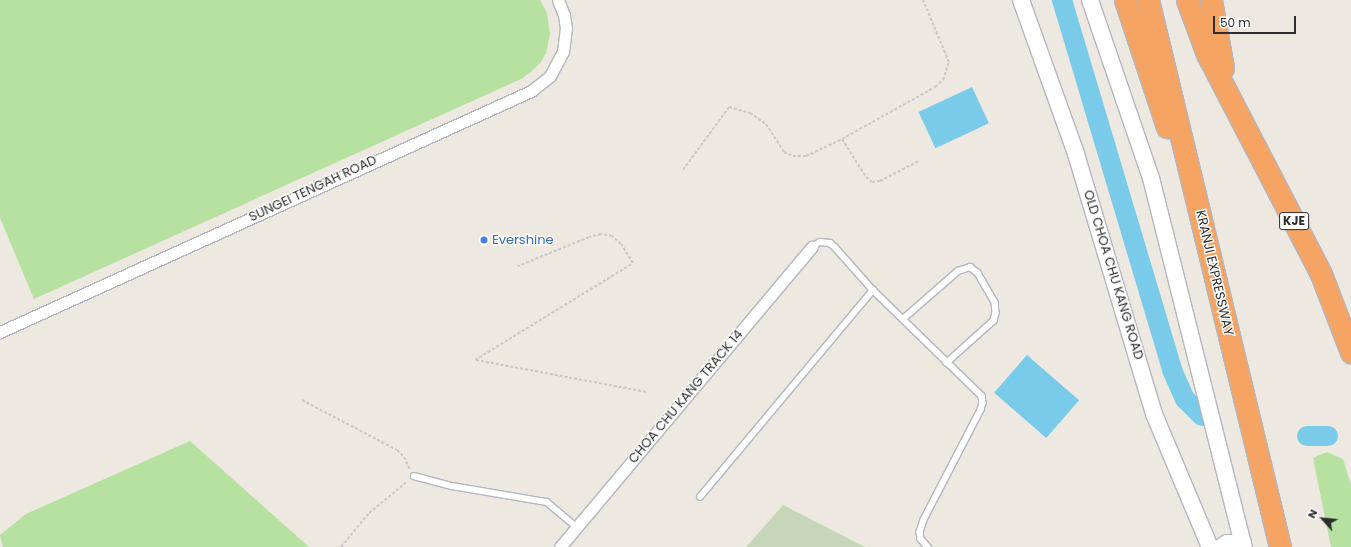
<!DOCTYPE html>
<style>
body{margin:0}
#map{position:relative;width:1351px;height:547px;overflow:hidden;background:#ede8e0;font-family:Poppins,sans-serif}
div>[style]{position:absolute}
.green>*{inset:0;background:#b6e1a0}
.cemetery>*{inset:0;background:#c7d6b8}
.water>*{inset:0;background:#7acbe9;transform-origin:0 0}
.river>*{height:20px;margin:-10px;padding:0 10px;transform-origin:10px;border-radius:10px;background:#7acbe9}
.path>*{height:2px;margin-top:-1px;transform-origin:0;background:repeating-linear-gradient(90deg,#c8c8c8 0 3px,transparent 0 5px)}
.roads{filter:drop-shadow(1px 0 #b4b6bf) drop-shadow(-1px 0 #b4b6bf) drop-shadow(0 1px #b4b6bf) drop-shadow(0 -1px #b4b6bf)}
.lane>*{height:5.5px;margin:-2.75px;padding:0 2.75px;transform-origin:2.75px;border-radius:2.75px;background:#fff}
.street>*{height:11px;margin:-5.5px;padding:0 5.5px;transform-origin:5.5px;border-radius:5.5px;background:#fff}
.secondary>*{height:16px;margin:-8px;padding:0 8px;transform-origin:8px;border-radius:8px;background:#fff}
.highway>*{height:21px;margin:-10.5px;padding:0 10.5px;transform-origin:10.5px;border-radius:10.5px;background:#f6a463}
.dots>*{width:11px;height:11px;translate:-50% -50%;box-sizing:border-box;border:2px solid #fff;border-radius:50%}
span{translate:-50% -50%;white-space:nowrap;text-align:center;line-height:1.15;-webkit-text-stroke:3px #fff;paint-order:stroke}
.shield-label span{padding:1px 3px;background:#fff;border:1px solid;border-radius:3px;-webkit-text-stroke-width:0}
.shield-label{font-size:12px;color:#2d2d2d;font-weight:700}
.street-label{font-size:13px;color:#2d2d2d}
.shop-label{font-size:13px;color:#366cbe}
.left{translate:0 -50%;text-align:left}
.north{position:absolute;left:1303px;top:499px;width:40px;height:40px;-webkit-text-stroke:3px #fff;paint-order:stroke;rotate:297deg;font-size:11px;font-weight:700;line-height:16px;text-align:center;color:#2d2d2d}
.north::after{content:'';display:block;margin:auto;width:14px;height:18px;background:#2d2d2d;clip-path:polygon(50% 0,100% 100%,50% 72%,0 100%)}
.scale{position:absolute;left:1213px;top:16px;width:83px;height:18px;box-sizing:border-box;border:2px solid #2d2d2d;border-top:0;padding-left:5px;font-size:12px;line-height:14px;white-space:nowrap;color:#2d2d2d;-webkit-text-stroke:3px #fff;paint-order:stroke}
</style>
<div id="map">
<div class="green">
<div style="clip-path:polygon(0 0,540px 0,547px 13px,550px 34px,546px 53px,541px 62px,533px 70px,523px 78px,34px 299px,0 218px)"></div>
<div style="clip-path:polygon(190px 441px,309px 547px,3px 547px,0 535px,26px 514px)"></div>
<div style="clip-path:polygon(1327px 452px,1343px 459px,1351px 485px,1351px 547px,1331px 547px,1313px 458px)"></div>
</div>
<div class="cemetery">
<div style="clip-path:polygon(783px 505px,865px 547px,746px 547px)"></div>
</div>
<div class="water">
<div style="left:972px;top:87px;width:40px;height:59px;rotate:65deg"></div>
<div style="left:1027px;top:355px;width:69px;height:50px;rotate:41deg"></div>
</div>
<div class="river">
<div style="left:1062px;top:0;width:386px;rotate:73.4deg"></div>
<div style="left:1172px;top:370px;width:32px;rotate:66deg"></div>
<div style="left:1185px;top:399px;width:24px;rotate:45deg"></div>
<div style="left:1307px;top:436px;width:21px"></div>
</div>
<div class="path">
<div style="left:842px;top:139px;width:45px;rotate:57.7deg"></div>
<div style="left:866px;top:177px;width:8px;rotate:40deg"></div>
<div style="left:872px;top:182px;width:8px;rotate:-7deg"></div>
<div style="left:880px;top:181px;width:44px;rotate:-27.1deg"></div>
<div style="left:683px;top:170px;width:78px;rotate:-53.9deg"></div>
<div style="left:729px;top:107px;width:22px;rotate:16deg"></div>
<div style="left:750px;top:113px;width:19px;rotate:35deg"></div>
<div style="left:766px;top:124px;width:33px;rotate:57deg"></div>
<div style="left:784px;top:152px;width:10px;rotate:24deg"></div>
<div style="left:793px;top:156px;width:13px"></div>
<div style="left:806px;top:156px;width:40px;rotate:-25deg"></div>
<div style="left:842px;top:139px;width:107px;rotate:-29.2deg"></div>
<div style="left:935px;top:87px;width:11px;rotate:-41deg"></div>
<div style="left:943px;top:80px;width:19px;rotate:-72deg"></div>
<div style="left:949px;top:62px;width:67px;rotate:-112.8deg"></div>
<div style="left:475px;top:360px;width:185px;rotate:-31.5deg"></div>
<div style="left:633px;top:263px;width:22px;rotate:-122deg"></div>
<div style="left:621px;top:244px;width:12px;rotate:-138deg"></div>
<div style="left:612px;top:236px;width:11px;rotate:-170deg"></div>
<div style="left:601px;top:234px;width:12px;rotate:166deg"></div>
<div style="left:589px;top:237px;width:77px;rotate:157.8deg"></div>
<div style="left:476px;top:360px;width:174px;rotate:10.6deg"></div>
<div style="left:302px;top:400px;width:107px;rotate:27.8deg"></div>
<div style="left:397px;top:450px;width:10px;rotate:45deg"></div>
<div style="left:404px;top:457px;width:14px;rotate:65deg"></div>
<div style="left:341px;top:547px;width:44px;rotate:-50.5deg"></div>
<div style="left:369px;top:513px;width:50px;rotate:-39.4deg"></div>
</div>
<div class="roads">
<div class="lane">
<div style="left:812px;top:247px;width:9px;rotate:-32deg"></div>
<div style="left:820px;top:242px;width:10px;rotate:6deg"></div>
<div style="left:830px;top:243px;width:6px;rotate:39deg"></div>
<div style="left:835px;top:247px;width:57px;rotate:48.5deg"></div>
<div style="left:873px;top:290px;width:152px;rotate:44.2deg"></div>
<div style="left:982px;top:396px;width:7px;rotate:82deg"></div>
<div style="left:983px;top:403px;width:7px;rotate:106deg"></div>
<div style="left:981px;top:410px;width:124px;rotate:117.4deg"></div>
<div style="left:924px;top:520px;width:13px;rotate:108deg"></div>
<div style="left:920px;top:532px;width:7px;rotate:82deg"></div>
<div style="left:921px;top:539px;width:11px;rotate:49deg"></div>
<div style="left:903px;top:319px;width:73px;rotate:-41.1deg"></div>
<div style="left:958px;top:271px;width:13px;rotate:-18deg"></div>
<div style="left:970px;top:267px;width:10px;rotate:37deg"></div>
<div style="left:978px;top:273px;width:34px;rotate:60deg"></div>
<div style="left:995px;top:302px;width:11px;rotate:85deg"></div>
<div style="left:996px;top:313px;width:8px;rotate:104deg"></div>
<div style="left:994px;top:321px;width:63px;rotate:138.2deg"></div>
<div style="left:414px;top:476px;width:39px;rotate:15deg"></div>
<div style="left:452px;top:486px;width:96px;rotate:9.6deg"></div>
<div style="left:547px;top:502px;width:38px;rotate:40deg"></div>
<div style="left:700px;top:497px;width:270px;rotate:-50.1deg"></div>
</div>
<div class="street">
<div style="left:0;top:332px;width:583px;rotate:-24.41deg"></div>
<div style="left:531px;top:91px;width:24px;rotate:-38deg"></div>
<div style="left:550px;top:76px;width:27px;rotate:-62deg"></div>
<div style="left:563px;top:52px;width:24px;rotate:-83deg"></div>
<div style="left:566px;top:28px;width:13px;rotate:-99deg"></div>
<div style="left:564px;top:15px;width:16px;rotate:-112deg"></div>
<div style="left:560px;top:547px;width:392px;rotate:-50deg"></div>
</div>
<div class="secondary">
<div style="left:1021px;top:0;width:164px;rotate:70.3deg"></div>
<div style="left:1076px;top:154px;width:271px;rotate:73.3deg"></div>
<div style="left:1154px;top:414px;width:144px;rotate:67.2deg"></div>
<div style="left:1090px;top:0;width:188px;rotate:71.1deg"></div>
<div style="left:1151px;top:178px;width:381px;rotate:75.9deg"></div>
<div style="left:1221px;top:547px;width:7px;rotate:-34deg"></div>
<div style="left:1227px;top:543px;width:16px"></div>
</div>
<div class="highway">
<div style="left:1125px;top:0;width:134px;rotate:71.7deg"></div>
<div style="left:1148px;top:0;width:563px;rotate:76.43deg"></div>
<div style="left:1187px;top:0;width:58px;rotate:69.7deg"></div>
<div style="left:1207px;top:54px;width:248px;rotate:62.6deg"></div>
<div style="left:1321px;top:274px;width:84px;rotate:69deg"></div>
<div style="left:1211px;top:0;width:69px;rotate:80deg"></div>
</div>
</div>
<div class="dots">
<div style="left:484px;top:240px;background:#3f7fe0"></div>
</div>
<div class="shield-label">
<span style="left:1294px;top:221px">KJE</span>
</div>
<div class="street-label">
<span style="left:313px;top:189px;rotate:-25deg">SUNGEI TENGAH ROAD</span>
<span style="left:1214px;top:273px;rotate:77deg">KRANJI EXPRESSWAY</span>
<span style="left:1113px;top:275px;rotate:73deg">OLD CHOA CHU KANG ROAD</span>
<span style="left:686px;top:397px;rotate:-50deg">CHOA CHU KANG TRACK 14</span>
</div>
<div class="shop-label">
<span class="left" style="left:492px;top:240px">Evershine</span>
</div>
<div class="north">N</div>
<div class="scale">50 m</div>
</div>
